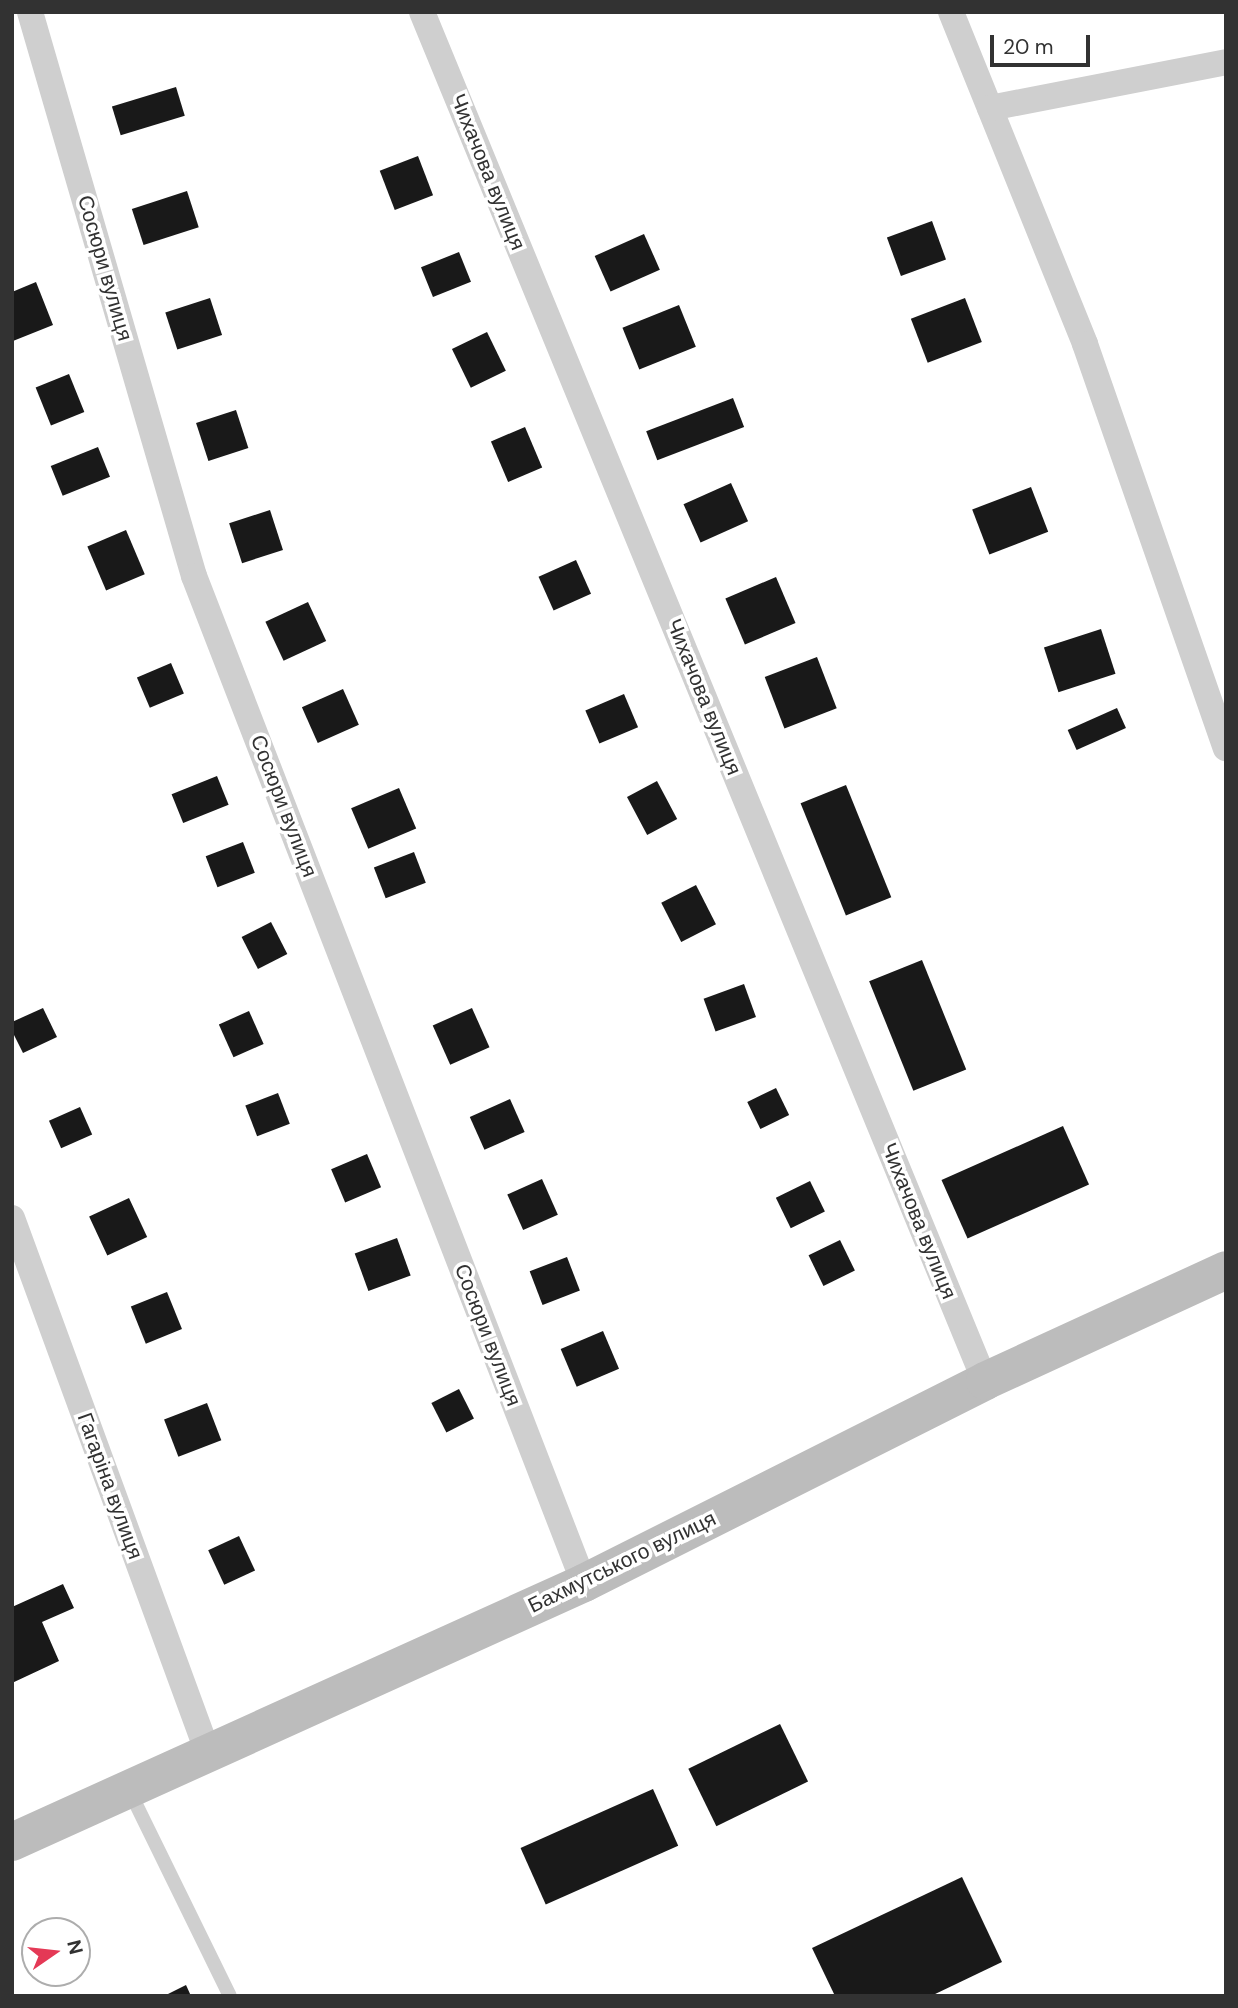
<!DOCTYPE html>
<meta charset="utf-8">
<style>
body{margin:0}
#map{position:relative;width:1238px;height:2008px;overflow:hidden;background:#fff;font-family:"DM Sans",sans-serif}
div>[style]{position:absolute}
.building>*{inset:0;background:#191919;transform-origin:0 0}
.service>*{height:14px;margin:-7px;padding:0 7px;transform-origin:7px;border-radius:7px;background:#cfcfcf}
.minor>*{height:26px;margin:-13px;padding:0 13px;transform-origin:13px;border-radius:13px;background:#cfcfcf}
.secondary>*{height:38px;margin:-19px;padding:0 19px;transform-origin:19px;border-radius:19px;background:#bcbcbc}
span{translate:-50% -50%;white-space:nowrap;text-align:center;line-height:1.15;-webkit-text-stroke:7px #fff;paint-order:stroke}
.street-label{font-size:21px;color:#323232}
.frame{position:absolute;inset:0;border:14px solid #323232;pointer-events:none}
.north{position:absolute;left:21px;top:1917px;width:70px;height:70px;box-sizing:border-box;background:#fff;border:2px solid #adadad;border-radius:50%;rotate:76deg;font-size:19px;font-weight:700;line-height:28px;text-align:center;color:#323232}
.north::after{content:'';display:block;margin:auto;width:24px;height:32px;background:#e43956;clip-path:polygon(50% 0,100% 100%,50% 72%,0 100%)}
.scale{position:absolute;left:990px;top:35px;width:100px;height:32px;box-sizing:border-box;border:4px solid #323232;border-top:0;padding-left:9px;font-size:21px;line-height:24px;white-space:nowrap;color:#323232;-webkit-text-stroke:5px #fff;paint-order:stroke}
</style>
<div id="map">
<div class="building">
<div style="left:176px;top:87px;width:30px;height:67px;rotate:73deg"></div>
<div style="left:418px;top:156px;width:42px;height:41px;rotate:69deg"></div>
<div style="left:187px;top:191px;width:38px;height:58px;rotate:72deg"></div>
<div style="left:932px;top:221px;width:41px;height:48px;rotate:70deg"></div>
<div style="left:644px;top:234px;width:39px;height:54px;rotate:66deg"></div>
<div style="left:459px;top:252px;width:32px;height:41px;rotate:68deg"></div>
<div style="clip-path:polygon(36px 282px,53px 325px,13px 341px,12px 292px)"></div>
<div style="left:210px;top:298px;width:39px;height:47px;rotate:72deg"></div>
<div style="left:965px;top:298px;width:47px;height:58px;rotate:69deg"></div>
<div style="left:679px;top:305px;width:45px;height:61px;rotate:68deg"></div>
<div style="left:487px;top:332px;width:43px;height:39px;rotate:64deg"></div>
<div style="left:69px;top:374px;width:41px;height:36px;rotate:68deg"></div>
<div style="left:733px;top:398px;width:31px;height:93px;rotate:69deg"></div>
<div style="left:236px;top:410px;width:40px;height:42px;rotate:72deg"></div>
<div style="left:525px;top:427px;width:44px;height:37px;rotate:67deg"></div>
<div style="left:98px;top:447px;width:32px;height:51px;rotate:68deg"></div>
<div style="left:731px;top:483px;width:42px;height:52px;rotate:66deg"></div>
<div style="left:1031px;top:487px;width:48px;height:63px;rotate:69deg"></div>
<div style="left:270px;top:510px;width:42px;height:43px;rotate:72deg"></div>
<div style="left:126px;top:530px;width:48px;height:42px;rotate:67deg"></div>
<div style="left:576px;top:560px;width:37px;height:41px;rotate:66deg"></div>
<div style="left:776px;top:577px;width:50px;height:55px;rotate:67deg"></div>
<div style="left:308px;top:602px;width:43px;height:47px;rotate:65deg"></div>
<div style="left:1101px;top:629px;width:47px;height:60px;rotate:72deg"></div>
<div style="left:817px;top:657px;width:55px;height:56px;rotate:69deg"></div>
<div style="left:171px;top:663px;width:33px;height:37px;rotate:67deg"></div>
<div style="left:343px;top:689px;width:39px;height:45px;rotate:66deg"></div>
<div style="left:624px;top:694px;width:36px;height:42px;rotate:67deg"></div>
<div style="left:1117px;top:708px;width:22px;height:54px;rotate:66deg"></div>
<div style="left:217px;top:776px;width:31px;height:49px;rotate:68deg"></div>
<div style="left:657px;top:781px;width:43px;height:34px;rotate:62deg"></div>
<div style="left:846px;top:785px;width:121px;height:49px;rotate:68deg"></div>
<div style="left:399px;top:788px;width:44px;height:52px;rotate:67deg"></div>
<div style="left:243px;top:842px;width:33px;height:40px;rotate:69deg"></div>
<div style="left:414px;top:852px;width:33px;height:43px;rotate:69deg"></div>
<div style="left:696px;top:885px;width:44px;height:39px;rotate:63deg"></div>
<div style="left:271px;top:922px;width:36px;height:33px;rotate:63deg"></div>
<div style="left:922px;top:960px;width:118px;height:57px;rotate:68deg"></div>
<div style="left:744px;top:984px;width:35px;height:43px;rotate:70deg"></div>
<div style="clip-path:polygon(43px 1008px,57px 1037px,23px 1053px,12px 1031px,12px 1022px)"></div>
<div style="left:472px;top:1008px;width:43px;height:43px;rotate:66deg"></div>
<div style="left:249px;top:1011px;width:36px;height:33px;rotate:66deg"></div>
<div style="left:776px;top:1088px;width:30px;height:32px;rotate:64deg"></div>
<div style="left:278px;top:1093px;width:33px;height:35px;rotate:69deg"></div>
<div style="left:510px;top:1099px;width:36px;height:44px;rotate:66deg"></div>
<div style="left:80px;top:1107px;width:30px;height:34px;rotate:66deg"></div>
<div style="left:1063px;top:1126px;width:64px;height:133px;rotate:66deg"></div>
<div style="left:367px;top:1154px;width:36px;height:39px;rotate:67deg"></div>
<div style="left:542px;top:1179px;width:39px;height:38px;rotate:66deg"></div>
<div style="left:810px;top:1181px;width:34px;height:38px;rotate:64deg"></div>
<div style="left:129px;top:1198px;width:43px;height:44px;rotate:65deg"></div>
<div style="left:397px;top:1238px;width:40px;height:45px;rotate:70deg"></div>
<div style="left:840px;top:1240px;width:34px;height:35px;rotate:64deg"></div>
<div style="left:567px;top:1257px;width:36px;height:40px;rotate:69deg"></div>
<div style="left:167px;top:1292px;width:40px;height:39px;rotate:68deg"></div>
<div style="left:603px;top:1331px;width:41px;height:46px;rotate:67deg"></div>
<div style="left:459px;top:1389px;width:33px;height:31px;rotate:63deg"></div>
<div style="left:207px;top:1403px;width:40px;height:46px;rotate:69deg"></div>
<div style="left:239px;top:1536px;width:38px;height:34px;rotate:65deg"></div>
<div style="clip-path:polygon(63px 1584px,74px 1608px,42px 1622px,59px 1661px,12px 1683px,12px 1607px)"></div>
<div style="left:780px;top:1724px;width:64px;height:102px;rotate:64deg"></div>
<div style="left:653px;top:1789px;width:62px;height:145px;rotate:66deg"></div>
<div style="clip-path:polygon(962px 1877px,1002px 1962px,931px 1996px,835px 1996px,812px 1948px)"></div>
<div style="clip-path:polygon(186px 1985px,191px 1996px,164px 1996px)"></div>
</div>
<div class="service">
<div style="left:129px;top:1790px;width:229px;rotate:63.9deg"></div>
</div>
<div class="minor">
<div style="left:30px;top:12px;width:587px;rotate:73.79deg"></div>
<div style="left:194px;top:576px;width:1080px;rotate:68.83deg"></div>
<div style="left:422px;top:12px;width:1480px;rotate:67.65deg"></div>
<div style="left:951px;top:12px;width:358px;rotate:68deg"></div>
<div style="left:1085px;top:344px;width:428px;rotate:70.8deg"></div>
<div style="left:990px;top:108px;width:240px;rotate:-11deg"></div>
<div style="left:12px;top:1218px;width:570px;rotate:69.88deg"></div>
</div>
<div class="secondary">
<div style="left:12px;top:1842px;width:628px;rotate:-24.36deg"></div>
<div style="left:584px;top:1583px;width:449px;rotate:-26.7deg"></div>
<div style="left:985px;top:1381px;width:265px;rotate:-24.7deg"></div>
</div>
<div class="street-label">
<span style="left:488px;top:172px;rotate:68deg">Чихачова вулиця</span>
<span style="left:105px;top:268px;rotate:74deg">Сосюри вулиця</span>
<span style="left:704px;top:697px;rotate:68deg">Чихачова вулиця</span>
<span style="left:284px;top:806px;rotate:69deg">Сосюри вулиця</span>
<span style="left:919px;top:1221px;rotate:68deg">Чихачова вулиця</span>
<span style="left:488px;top:1335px;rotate:69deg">Сосюри вулиця</span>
<span style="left:110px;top:1486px;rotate:70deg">Гагаріна вулиця</span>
<span style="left:622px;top:1562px;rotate:-26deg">Бахмутського вулиця</span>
</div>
<div class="frame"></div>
<div class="north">N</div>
<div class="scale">20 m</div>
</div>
